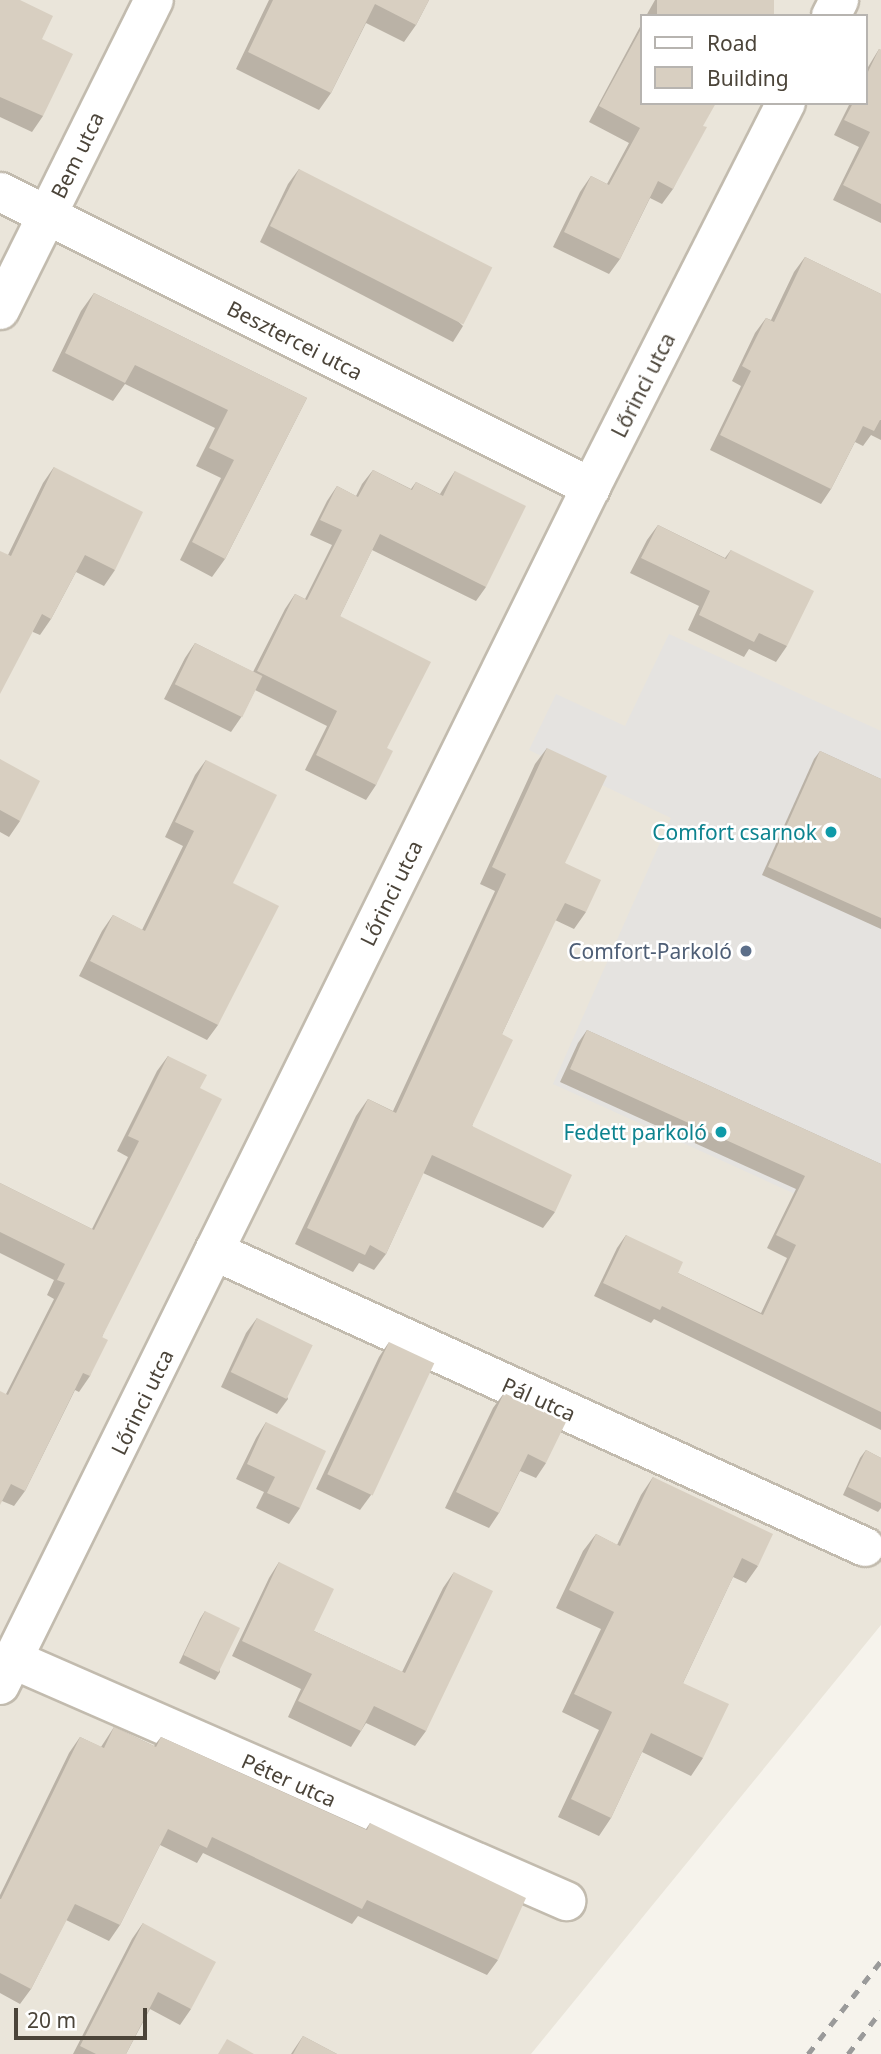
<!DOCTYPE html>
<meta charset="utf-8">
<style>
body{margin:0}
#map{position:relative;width:881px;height:2054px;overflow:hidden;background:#f6f3ec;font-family:"Noto Sans",sans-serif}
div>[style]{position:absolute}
.residential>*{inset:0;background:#eae5da}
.parking>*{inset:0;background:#e5e3e0}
.roads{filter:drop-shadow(2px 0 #c2bbae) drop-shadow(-2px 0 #c2bbae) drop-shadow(0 2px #c2bbae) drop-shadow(0 -2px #c2bbae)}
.street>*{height:38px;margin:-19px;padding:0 19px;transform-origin:19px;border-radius:19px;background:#fff}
.rail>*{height:5px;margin-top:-2.5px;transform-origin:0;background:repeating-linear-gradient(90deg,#9a9a9a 0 9px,transparent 0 18px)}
.wall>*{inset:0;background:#bab2a6}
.building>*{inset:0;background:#d8cfc1;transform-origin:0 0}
.dots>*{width:19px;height:19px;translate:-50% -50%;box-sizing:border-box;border:4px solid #fff;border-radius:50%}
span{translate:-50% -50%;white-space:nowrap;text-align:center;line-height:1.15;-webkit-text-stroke:5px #fff;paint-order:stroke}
.street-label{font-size:21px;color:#4b4439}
.culture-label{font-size:21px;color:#0d838f}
.right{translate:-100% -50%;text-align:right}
.service-label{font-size:21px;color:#4e5e75}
.legend{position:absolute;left:640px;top:14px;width:228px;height:91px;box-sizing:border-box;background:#fff;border:2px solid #b7b4b0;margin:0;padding:9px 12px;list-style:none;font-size:21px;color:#4b4439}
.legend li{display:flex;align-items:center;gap:14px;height:35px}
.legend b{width:35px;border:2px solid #b7b4b0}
.scale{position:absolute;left:14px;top:2008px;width:133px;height:32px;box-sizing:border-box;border:4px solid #4b4439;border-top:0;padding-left:9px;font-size:21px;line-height:24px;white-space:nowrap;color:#4b4439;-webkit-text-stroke:5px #fff;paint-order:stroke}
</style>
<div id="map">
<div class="residential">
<div style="clip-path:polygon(evenodd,0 0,881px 0,881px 1625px,531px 2054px,0 2054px,0 0,641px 16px,865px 16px,865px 103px,641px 103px,641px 16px)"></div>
</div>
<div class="parking">
<div style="clip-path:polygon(669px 634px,881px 731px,881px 1233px,553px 1084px,671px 818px,529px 750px,556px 694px,625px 726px)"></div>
</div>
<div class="roads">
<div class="street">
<div style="left:831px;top:16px;width:18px;rotate:-63deg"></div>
<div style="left:0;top:192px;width:661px;rotate:26.53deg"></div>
<div style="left:0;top:310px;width:346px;rotate:-63.6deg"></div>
<div style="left:214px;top:1251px;width:715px;rotate:24.45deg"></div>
<div style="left:12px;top:1659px;width:605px;rotate:23.6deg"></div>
<div style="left:0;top:1685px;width:1336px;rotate:-63.74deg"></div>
<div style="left:591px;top:487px;width:431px;rotate:-63.1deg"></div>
</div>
</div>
<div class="rail">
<div style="left:808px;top:2054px;width:118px;rotate:-51.9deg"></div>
<div style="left:848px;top:2054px;width:54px;rotate:-52.5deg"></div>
</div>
<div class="wall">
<div style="clip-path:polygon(0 0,42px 39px,43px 116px,32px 132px,0 117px)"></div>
<div style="clip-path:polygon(269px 0,429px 0,416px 25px,404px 42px,366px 23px,331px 93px,319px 110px,236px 69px)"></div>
<div style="clip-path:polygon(655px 0,774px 0,765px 16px,646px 16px)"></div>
<div style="clip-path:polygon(641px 25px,641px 103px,703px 126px,673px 189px,662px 204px,650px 198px,620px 259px,609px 274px,553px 247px,580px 192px,591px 176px,607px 184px,629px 143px,589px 122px)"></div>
<div style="clip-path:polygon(879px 49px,881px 50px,881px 223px,833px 200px,859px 147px,834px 135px,850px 103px,865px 103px,865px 72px)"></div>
<div style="clip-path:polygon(299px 169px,463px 326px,453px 342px,260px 242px,288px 184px)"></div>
<div style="clip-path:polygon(805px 257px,881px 294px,881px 440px,871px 435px,863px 446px,855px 442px,831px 489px,821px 504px,710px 450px,741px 386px,732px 381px,755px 333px,766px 318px,771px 320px,794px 272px)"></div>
<div style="clip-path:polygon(94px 293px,307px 398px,225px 559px,212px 577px,180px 560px,221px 478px,196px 466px,215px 428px,125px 384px,113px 401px,52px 371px,81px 311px)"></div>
<div style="clip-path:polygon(54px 467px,115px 570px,104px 586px,76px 572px,51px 619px,40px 635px,33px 632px,8px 555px,43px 483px)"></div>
<div style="clip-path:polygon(373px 470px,411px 489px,416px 482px,440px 494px,445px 486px,455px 471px,486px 587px,476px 601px,372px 550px,340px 616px,387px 748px,376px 785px,366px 800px,305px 770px,327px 726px,255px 690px,242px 716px,231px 732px,164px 699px,185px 658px,195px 643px,253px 672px,285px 609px,295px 594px,305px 599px,332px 545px,310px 535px,327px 501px,337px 486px,356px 496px,362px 484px)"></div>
<div style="clip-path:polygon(658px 525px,725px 558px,731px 550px,787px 646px,776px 662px,749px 649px,744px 657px,688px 630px,699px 606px,630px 573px,647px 540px)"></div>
<div style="clip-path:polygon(547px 748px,565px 863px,586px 912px,574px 929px,555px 920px,502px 1034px,472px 1126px,555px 1212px,543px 1228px,423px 1173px,386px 1254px,374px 1270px,359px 1263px,353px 1272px,295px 1244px,356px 1116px,368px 1099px,393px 1111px,495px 891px,480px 884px,535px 764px)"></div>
<div style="clip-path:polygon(820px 751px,881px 779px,881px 929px,762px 875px,814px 759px)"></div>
<div style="clip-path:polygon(0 759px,20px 821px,9px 837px,0 832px)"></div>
<div style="clip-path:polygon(206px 760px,233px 883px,218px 1025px,207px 1040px,79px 976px,102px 931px,113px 915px,142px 930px,183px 846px,165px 837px,195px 775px)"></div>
<div style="clip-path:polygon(587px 1030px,881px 1164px,881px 1430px,654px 1319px,651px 1323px,594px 1296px,617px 1248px,626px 1235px,678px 1273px,761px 1313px,787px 1258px,767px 1248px,796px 1189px,560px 1082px,578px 1043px)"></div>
<div style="clip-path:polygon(168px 1056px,200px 1088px,102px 1337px,90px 1376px,79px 1392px,75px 1390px,25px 1491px,14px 1506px,2px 1501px,6px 1394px,54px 1299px,47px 1295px,54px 1280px,0 1253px,0 1183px,92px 1229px,128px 1157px,117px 1151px,157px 1071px)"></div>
<div style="clip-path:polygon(257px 1318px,288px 1399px,277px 1414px,221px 1387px,246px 1333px)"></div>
<div style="clip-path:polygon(389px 1342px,371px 1495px,360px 1510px,316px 1489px,379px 1357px)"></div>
<div style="clip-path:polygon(504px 1393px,546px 1463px,536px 1478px,520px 1471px,499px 1513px,489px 1528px,445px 1508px,493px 1408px)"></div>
<div style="clip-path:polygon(266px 1422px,300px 1508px,289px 1524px,256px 1508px,264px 1492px,236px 1479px,256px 1438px)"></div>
<div style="clip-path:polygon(866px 1450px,881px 1458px,881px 1508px,878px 1512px,843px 1495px,860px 1458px)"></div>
<div style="clip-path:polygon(653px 1477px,758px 1566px,746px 1583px,733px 1577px,683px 1683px,703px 1758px,691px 1776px,642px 1752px,611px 1818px,599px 1836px,558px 1817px,599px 1730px,562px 1712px,601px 1629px,556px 1608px,583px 1551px,596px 1534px,617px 1545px,641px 1495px)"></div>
<div style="clip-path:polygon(279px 1562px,314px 1631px,402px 1672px,443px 1588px,454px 1572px,426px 1731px,415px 1746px,366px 1723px,351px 1747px,288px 1717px,301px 1689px,232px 1656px,269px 1578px)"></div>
<div style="clip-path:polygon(205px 1611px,220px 1672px,215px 1680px,179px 1663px,200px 1619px)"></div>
<div style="clip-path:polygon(114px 1727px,154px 1746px,161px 1737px,366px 1829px,370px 1823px,498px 1960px,487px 1975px,358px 1916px,352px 1924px,203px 1853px,197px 1863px,160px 1845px,120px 1925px,109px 1941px,66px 1920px,31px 1989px,20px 2004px,0 1993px,0 1895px,69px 1753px,80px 1737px,101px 1747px)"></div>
<div style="clip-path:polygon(143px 1923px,191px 2009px,180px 2025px,150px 2009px,126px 2054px,73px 2054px,132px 1939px)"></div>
<div style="clip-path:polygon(303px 2036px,337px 2054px,291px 2054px)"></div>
</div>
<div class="building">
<div style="clip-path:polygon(0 0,20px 0,53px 16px,42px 39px,73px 54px,43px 116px,0 97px)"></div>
<div style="clip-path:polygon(273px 0,429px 0,416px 25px,375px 4px,331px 93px,248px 52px)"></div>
<div style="left:657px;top:0;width:117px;height:18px"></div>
<div style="clip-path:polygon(641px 29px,641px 103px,716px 103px,703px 126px,707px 127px,673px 189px,658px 181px,620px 259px,564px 232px,591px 176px,609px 185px,640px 128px,599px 106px)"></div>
<div style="clip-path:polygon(879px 49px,881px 50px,881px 204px,843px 185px,870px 132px,844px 120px,853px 103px,865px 103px,865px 78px)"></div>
<div style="left:299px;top:169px;width:217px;height:64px;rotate:27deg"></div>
<div style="clip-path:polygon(805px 257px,881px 294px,881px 420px,880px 420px,874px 431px,863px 426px,831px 489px,720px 435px,751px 371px,742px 366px,766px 318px,774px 322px)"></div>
<div style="clip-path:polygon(94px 293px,307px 398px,225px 559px,192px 542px,234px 460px,209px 448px,228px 410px,135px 365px,125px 383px,65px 353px)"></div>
<div style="clip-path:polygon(54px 467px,143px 512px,115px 570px,85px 555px,51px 619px,42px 614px,0 694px,0 551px,11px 556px)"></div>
<div style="clip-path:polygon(373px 470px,412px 490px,416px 482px,443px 496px,455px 471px,526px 506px,486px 587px,380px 534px,340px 616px,431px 662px,387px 748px,393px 751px,376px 785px,316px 755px,337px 711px,257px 671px,295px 594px,307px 600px,342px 530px,320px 520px,337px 486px,358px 497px)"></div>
<div style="clip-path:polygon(658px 525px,726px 559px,731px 550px,814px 591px,787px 646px,759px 633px,754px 642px,699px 615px,710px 591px,641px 558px)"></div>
<div style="left:195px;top:643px;width:75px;height:46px;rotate:26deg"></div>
<div style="clip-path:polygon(547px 748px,607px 776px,565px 863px,601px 880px,586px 912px,565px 903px,554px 924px,502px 1034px,513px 1040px,472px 1126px,572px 1175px,555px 1212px,432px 1155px,386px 1254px,370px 1245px,365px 1255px,307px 1228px,368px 1099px,396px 1113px,506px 874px,492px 867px)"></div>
<div style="clip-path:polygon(820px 751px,881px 779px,881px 918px,768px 867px)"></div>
<div style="clip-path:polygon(0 759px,40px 781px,20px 821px,0 810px)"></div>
<div style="clip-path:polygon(206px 760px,277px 795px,233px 883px,279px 906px,218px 1025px,90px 961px,113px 915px,145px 931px,194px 831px,175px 822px)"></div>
<div style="clip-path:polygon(587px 1030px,881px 1164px,881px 1412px,662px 1306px,660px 1310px,603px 1283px,626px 1235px,683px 1262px,678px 1273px,763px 1315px,796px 1245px,776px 1235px,805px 1176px,570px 1069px)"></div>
<div style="clip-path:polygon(168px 1056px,207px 1075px,200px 1088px,222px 1099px,102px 1337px,108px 1340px,90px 1376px,83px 1373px,25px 1491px,11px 1484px,0 1505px,0 1391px,8px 1395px,65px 1283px,57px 1280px,65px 1264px,0 1232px,0 1183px,94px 1230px,139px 1141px,128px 1136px)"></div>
<div style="left:257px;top:1318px;width:62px;height:60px;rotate:26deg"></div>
<div style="left:389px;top:1342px;width:50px;height:146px;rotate:25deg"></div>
<div style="clip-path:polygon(504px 1393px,566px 1422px,546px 1463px,528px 1454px,499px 1513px,456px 1492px)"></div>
<div style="clip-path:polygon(266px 1422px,326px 1451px,300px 1508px,267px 1493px,275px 1477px,247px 1464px)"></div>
<div style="clip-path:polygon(866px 1450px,881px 1458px,881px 1503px,848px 1487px)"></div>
<div style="clip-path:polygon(653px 1477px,773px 1534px,758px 1566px,742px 1558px,683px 1683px,729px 1704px,703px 1758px,651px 1733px,611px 1818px,571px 1799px,612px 1712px,574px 1694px,614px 1612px,569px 1590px,596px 1534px,620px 1546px)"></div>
<div style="clip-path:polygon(279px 1562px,334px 1589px,314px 1631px,405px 1673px,454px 1572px,493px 1591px,426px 1731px,374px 1706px,361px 1731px,298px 1701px,312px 1674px,242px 1641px)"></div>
<div style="left:205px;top:1611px;width:39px;height:49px;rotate:26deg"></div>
<div style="clip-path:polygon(114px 1727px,156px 1747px,161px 1737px,367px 1830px,370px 1823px,526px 1898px,498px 1960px,367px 1900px,362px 1909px,212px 1837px,207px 1848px,168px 1829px,120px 1925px,75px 1904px,31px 1989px,0 1973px,0 1899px,1px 1899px,80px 1737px,104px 1748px)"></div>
<div style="clip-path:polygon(143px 1923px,216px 1962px,191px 2009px,158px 1992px,126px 2054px,96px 2054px,80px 2046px)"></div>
<div style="clip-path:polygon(303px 2036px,337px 2054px,293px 2054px)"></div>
<div style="clip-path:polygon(227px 2039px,254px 2054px,218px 2054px)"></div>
</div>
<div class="dots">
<div style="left:831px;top:832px;background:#0f9aa8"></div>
<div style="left:746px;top:951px;background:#5c6f8a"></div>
<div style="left:721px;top:1132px;background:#0f9aa8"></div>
</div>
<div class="street-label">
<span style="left:77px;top:155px;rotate:-64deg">Bem utca</span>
<span style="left:295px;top:340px;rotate:27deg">Besztercei utca</span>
<span style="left:643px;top:385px;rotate:-63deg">Lőrinci utca</span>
<span style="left:391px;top:893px;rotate:-64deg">Lőrinci utca</span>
<span style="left:539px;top:1399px;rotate:24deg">Pál utca</span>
<span style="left:142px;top:1402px;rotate:-64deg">Lőrinci utca</span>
<span style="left:289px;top:1780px;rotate:24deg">Péter utca</span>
</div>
<div class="culture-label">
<span class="right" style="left:817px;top:832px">Comfort csarnok</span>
<span class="right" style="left:707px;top:1132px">Fedett parkoló</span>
</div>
<div class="service-label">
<span class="right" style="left:732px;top:951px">Comfort-Parkoló</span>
</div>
<ul class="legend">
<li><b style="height:9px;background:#fff"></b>Road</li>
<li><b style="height:19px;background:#d8cfc1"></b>Building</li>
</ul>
<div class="scale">20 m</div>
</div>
